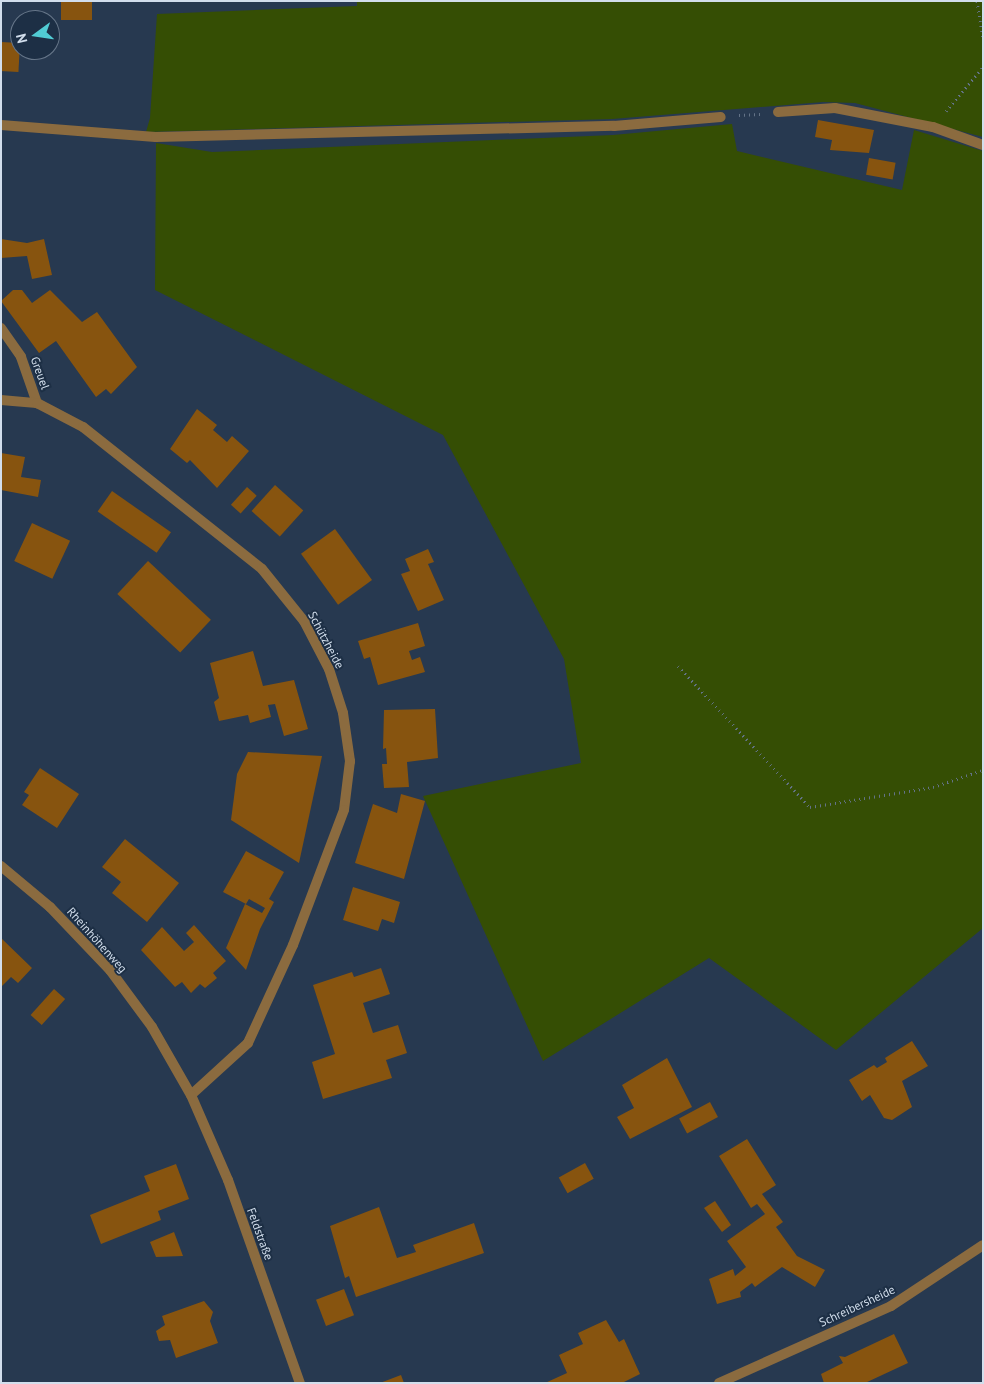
<!DOCTYPE html>
<meta charset="utf-8">
<style>
body{margin:0}
#map{position:relative;width:984px;height:1384px;overflow:hidden;background:#273950;font-family:"PT Sans",sans-serif}
div>[style]{position:absolute}
.green>*{inset:0;background:#354e04}
.building>*{inset:0;background:#87540f;transform-origin:0 0}
.path>*{height:3px;margin-top:-1.5px;transform-origin:0;background:repeating-linear-gradient(90deg,#637387 0 1px,transparent 0 5px)}
.service>*{height:10px;margin:-5px;padding:0 5px;transform-origin:5px;border-radius:5px;background:#8b6b3f}
.minor>*{height:10px;margin:-5px;padding:0 5px;transform-origin:5px;border-radius:5px;background:#8b6b3f}
span{translate:-50% -50%;white-space:nowrap;text-align:center;line-height:1.15;-webkit-text-stroke:4px #1d2f45;paint-order:stroke}
.street-label{font-size:12px;color:#d2deec}
.frame{position:absolute;inset:0;border:2px solid #d2deec;pointer-events:none}
.north{position:absolute;left:10px;top:10px;width:50px;height:50px;box-sizing:border-box;background:#1d2f45;border:1px solid #657588;border-radius:50%;rotate:256deg;font-size:14px;font-weight:700;line-height:20px;text-align:center;color:#d2deec}
.north::after{content:'';display:block;margin:auto;width:18px;height:22px;background:#51ccd4;clip-path:polygon(50% 0,100% 100%,50% 72%,0 100%)}
</style>
<div id="map">
<div class="green">
<div style="clip-path:polygon(357px 1px,983px 1px,983px 137px,855px 103px,823px 102px,612px 119px,146px 132px,150px 118px,157px 14px,357px 6px)"></div>
<div style="clip-path:polygon(732px 124px,737px 151px,902px 190px,914px 130px,983px 151px,983px 928px,836px 1050px,709px 958px,543px 1061px,423px 796px,581px 763px,564px 659px,443px 435px,155px 290px,156px 143px,212px 152px,613px 135px)"></div>
</div>
<div class="building">
<div style="left:61px;top:1px;width:31px;height:19px"></div>
<div style="left:1px;top:42px;width:19px;height:29px;rotate:3deg"></div>
<div style="clip-path:polygon(818px 120px,874px 130px,869px 153px,830px 150px,832px 140px,815px 137px)"></div>
<div style="left:869px;top:158px;width:27px;height:17px;rotate:10deg"></div>
<div style="clip-path:polygon(1px 239px,27px 243px,44px 239px,52px 275px,32px 279px,27px 256px,1px 258px)"></div>
<div style="clip-path:polygon(13px 290px,22px 290px,32px 303px,50px 290px,82px 322px,97px 312px,137px 367px,111px 394px,106px 389px,96px 397px,56px 341px,39px 353px,1px 301px)"></div>
<div style="clip-path:polygon(197px 409px,217px 425px,213px 430px,227px 442px,232px 436px,249px 451px,217px 488px,190px 460px,187px 463px,170px 449px)"></div>
<div style="clip-path:polygon(1px 453px,25px 457px,21px 477px,41px 480px,38px 497px,1px 490px)"></div>
<div style="left:275px;top:485px;width:38px;height:35px;rotate:42deg"></div>
<div style="left:247px;top:487px;width:13px;height:24px;rotate:42deg"></div>
<div style="left:112px;top:491px;width:72px;height:25px;rotate:35deg"></div>
<div style="left:32px;top:523px;width:42px;height:42px;rotate:25deg"></div>
<div style="left:335px;top:529px;width:63px;height:42px;rotate:54deg"></div>
<div style="clip-path:polygon(428px 549px,434px 562px,428px 564px,444px 600px,418px 611px,401px 574px,410px 571px,405px 559px)"></div>
<div style="left:148px;top:561px;width:86px;height:45px;rotate:43deg"></div>
<div style="clip-path:polygon(418px 623px,425px 646px,409px 651px,412px 660px,420px 657px,425px 672px,378px 685px,370px 657px,364px 659px,358px 641px)"></div>
<div style="clip-path:polygon(253px 651px,263px 686px,294px 680px,308px 729px,284px 736px,275px 704px,268px 705px,271px 717px,250px 723px,248px 715px,219px 721px,214px 702px,219px 698px,210px 663px)"></div>
<div style="clip-path:polygon(435px 709px,438px 758px,407px 762px,409px 787px,384px 788px,382px 764px,387px 764px,386px 748px,383px 749px,384px 710px)"></div>
<div style="clip-path:polygon(248px 752px,322px 756px,299px 863px,231px 820px,237px 774px)"></div>
<div style="clip-path:polygon(40px 768px,79px 794px,57px 828px,22px 805px,29px 795px,24px 792px)"></div>
<div style="clip-path:polygon(401px 794px,425px 801px,404px 879px,355px 863px,373px 804px,397px 813px)"></div>
<div style="clip-path:polygon(125px 839px,179px 883px,147px 922px,112px 893px,121px 882px,102px 867px)"></div>
<div style="clip-path:polygon(246px 851px,284px 872px,269px 899px,274px 902px,260px 929px,246px 970px,226px 948px,245px 904px,262px 913px,265px 908px,249px 899px,246px 904px,223px 892px)"></div>
<div style="clip-path:polygon(353px 887px,400px 902px,394px 923px,382px 919px,378px 931px,343px 920px)"></div>
<div style="clip-path:polygon(194px 925px,226px 961px,213px 973px,217px 978px,205px 988px,200px 984px,191px 993px,182px 982px,175px 987px,141px 950px,162px 927px,184px 951px,194px 942px,186px 933px)"></div>
<div style="clip-path:polygon(1px 938px,32px 968px,18px 983px,11px 977px,1px 987px)"></div>
<div style="clip-path:polygon(381px 968px,390px 994px,363px 1003px,373px 1033px,398px 1025px,407px 1053px,386px 1060px,392px 1078px,323px 1099px,312px 1062px,335px 1054px,313px 985px,352px 972px,354px 977px)"></div>
<div style="left:54px;top:989px;width:15px;height:35px;rotate:42deg"></div>
<div style="clip-path:polygon(912px 1041px,928px 1066px,902px 1081px,912px 1107px,892px 1120px,884px 1118px,870px 1095px,862px 1101px,849px 1080px,874px 1065px,877px 1068px,887px 1062px,885px 1058px)"></div>
<div style="clip-path:polygon(667px 1058px,692px 1107px,630px 1139px,617px 1117px,634px 1108px,622px 1085px)"></div>
<div style="left:710px;top:1102px;width:17px;height:35px;rotate:62deg"></div>
<div style="clip-path:polygon(747px 1139px,776px 1185px,762px 1194px,783px 1222px,776px 1227px,797px 1256px,825px 1270px,815px 1287px,782px 1267px,755px 1287px,752px 1283px,740px 1292px,741px 1297px,717px 1304px,709px 1279px,733px 1269px,735px 1276px,746px 1267px,727px 1241px,765px 1214px,757px 1204px,751px 1208px,719px 1156px)"></div>
<div style="left:585px;top:1163px;width:18px;height:30px;rotate:61deg"></div>
<div style="clip-path:polygon(176px 1164px,189px 1199px,158px 1211px,161px 1220px,101px 1244px,90px 1215px,150px 1191px,144px 1176px)"></div>
<div style="clip-path:polygon(715px 1201px,731px 1225px,722px 1232px,704px 1208px)"></div>
<div style="clip-path:polygon(379px 1207px,397px 1258px,416px 1252px,413px 1245px,474px 1223px,484px 1253px,356px 1297px,349px 1276px,345px 1278px,330px 1226px)"></div>
<div style="clip-path:polygon(174px 1232px,183px 1256px,156px 1257px,150px 1242px)"></div>
<div style="left:344px;top:1289px;width:28px;height:30px;rotate:69deg"></div>
<div style="clip-path:polygon(204px 1301px,213px 1312px,210px 1321px,218px 1343px,176px 1358px,170px 1340px,159px 1341px,156px 1331px,165px 1325px,162px 1316px)"></div>
<div style="clip-path:polygon(606px 1320px,619px 1342px,624px 1339px,640px 1374px,622px 1383px,545px 1383px,567px 1373px,559px 1355px,583px 1344px,578px 1333px)"></div>
<div style="clip-path:polygon(894px 1334px,908px 1363px,865px 1383px,824px 1383px,821px 1374px,843px 1363px,839px 1356px,845px 1357px)"></div>
<div style="clip-path:polygon(401px 1375px,404px 1383px,380px 1383px)"></div>
</div>
<div class="path">
<div style="left:977px;top:1px;width:37px;rotate:81deg"></div>
<div style="left:946px;top:111px;width:57px;rotate:-49.9deg"></div>
<div style="left:739px;top:115px;width:21px;rotate:-3deg"></div>
<div style="left:678px;top:666px;width:193px;rotate:46.9deg"></div>
<div style="left:810px;top:807px;width:125px;rotate:-9.2deg"></div>
<div style="left:933px;top:787px;width:53px;rotate:-18.8deg"></div>
</div>
<div class="service">
<div style="left:778px;top:112px;width:57px;rotate:-4deg"></div>
<div style="left:835px;top:108px;width:100px;rotate:11deg"></div>
<div style="left:933px;top:127px;width:53px;rotate:19.8deg"></div>
<div style="left:1px;top:125px;width:155px;rotate:4.4deg"></div>
<div style="left:156px;top:137px;width:458px;rotate:-1.4deg"></div>
<div style="left:614px;top:126px;width:107px;rotate:-4.8deg"></div>
</div>
<div class="minor">
<div style="left:1px;top:328px;width:35px;rotate:55deg"></div>
<div style="left:21px;top:357px;width:49px;rotate:70.8deg"></div>
<div style="left:1px;top:400px;width:36px;rotate:5deg"></div>
<div style="left:37px;top:403px;width:52px;rotate:27.6deg"></div>
<div style="left:83px;top:427px;width:228px;rotate:38.4deg"></div>
<div style="left:262px;top:569px;width:67px;rotate:51.1deg"></div>
<div style="left:304px;top:621px;width:54px;rotate:62.5deg"></div>
<div style="left:329px;top:669px;width:46px;rotate:72.3deg"></div>
<div style="left:343px;top:713px;width:49px;rotate:81.7deg"></div>
<div style="left:350px;top:761px;width:49px;rotate:97deg"></div>
<div style="left:344px;top:810px;width:144px;rotate:110.7deg"></div>
<div style="left:293px;top:945px;width:108px;rotate:114.7deg"></div>
<div style="left:248px;top:1043px;width:77px;rotate:137.6deg"></div>
<div style="left:1px;top:866px;width:64px;rotate:39.9deg"></div>
<div style="left:50px;top:907px;width:87px;rotate:46.4deg"></div>
<div style="left:110px;top:970px;width:71px;rotate:53.6deg"></div>
<div style="left:152px;top:1027px;width:78px;rotate:60.2deg"></div>
<div style="left:191px;top:1095px;width:93px;rotate:66.5deg"></div>
<div style="left:228px;top:1180px;width:215px;rotate:70.5deg"></div>
<div style="left:719px;top:1383px;width:188px;rotate:-24.1deg"></div>
<div style="left:891px;top:1306px;width:110px;rotate:-33.5deg"></div>
</div>
<div class="street-label">
<span style="left:40px;top:373px;rotate:70deg">Greuel</span>
<span style="left:326px;top:640px;rotate:62deg">Schützheide</span>
<span style="left:97px;top:940px;rotate:48deg">Rheinhöhenweg</span>
<span style="left:260px;top:1234px;rotate:70deg">Feldstraße</span>
<span style="left:857px;top:1306px;rotate:-25deg">Schreibersheide</span>
</div>
<div class="frame"></div>
<div class="north">N</div>
</div>
